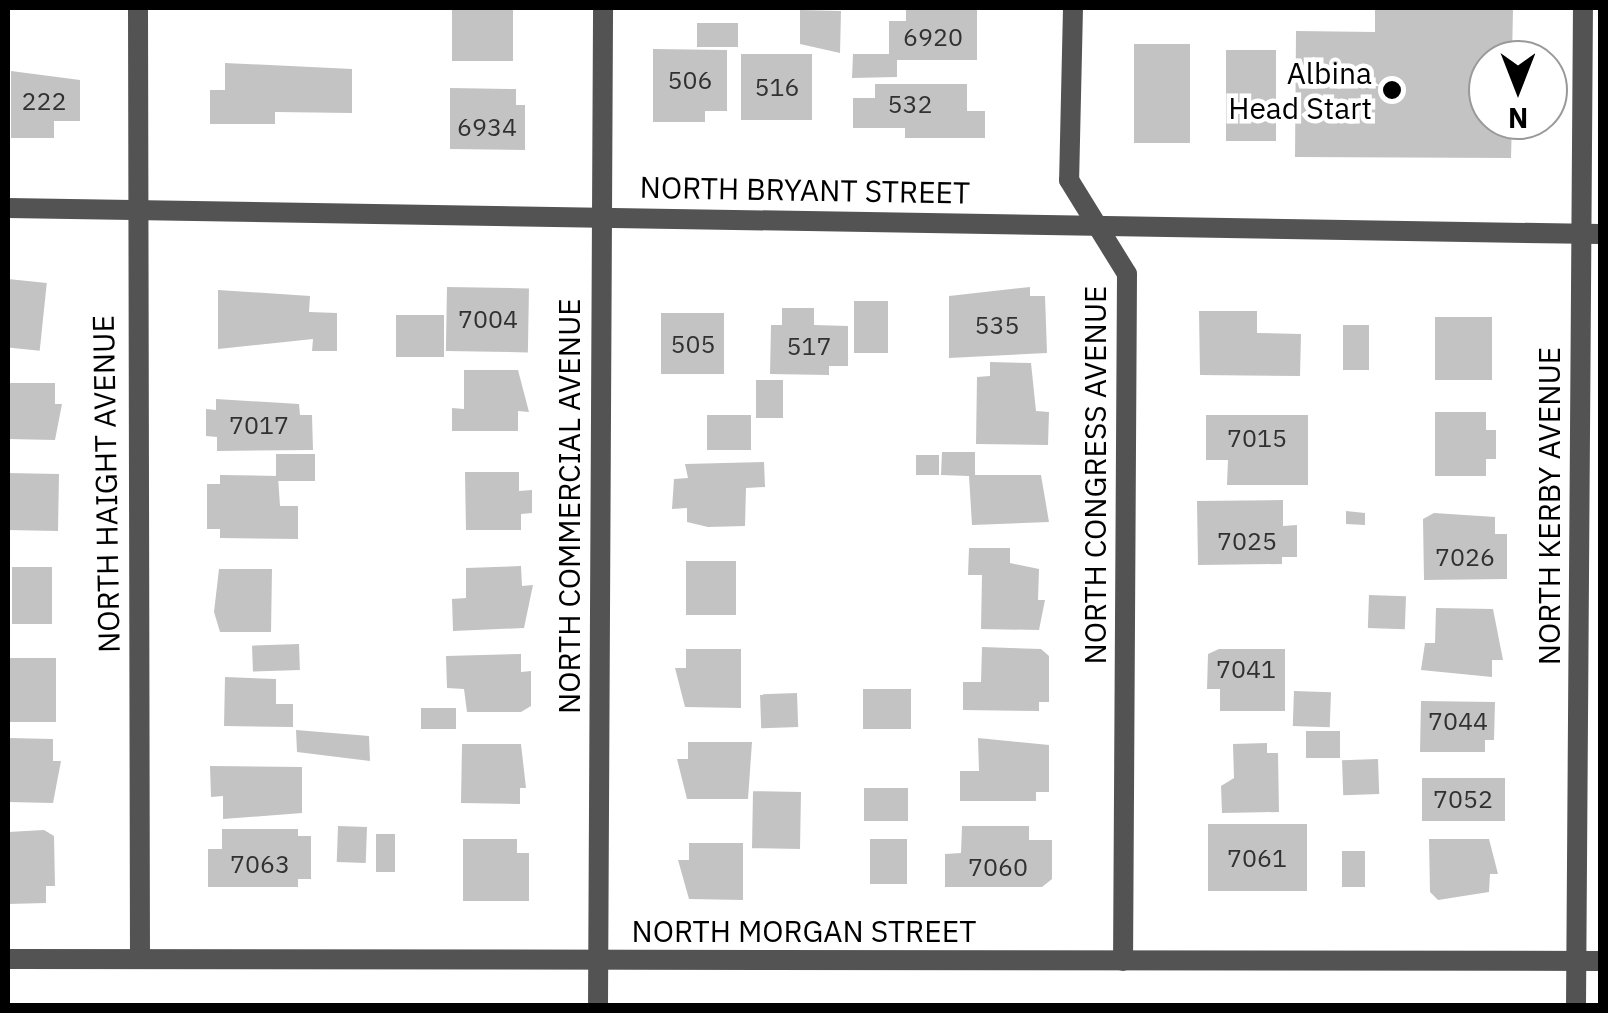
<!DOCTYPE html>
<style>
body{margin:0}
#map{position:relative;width:1608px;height:1013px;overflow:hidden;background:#fff;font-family:"IBM Plex Sans",sans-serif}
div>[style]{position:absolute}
.building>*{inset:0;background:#c3c3c3;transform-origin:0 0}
.street>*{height:20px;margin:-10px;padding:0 10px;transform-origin:10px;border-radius:10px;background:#535353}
.dots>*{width:28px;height:28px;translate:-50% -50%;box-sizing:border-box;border:5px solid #fff;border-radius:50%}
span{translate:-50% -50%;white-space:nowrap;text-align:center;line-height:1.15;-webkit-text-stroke:9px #fff;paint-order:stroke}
.number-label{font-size:25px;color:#313131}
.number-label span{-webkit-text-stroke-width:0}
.poi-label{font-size:30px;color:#000}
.right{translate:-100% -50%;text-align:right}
.street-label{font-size:30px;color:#000}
.frame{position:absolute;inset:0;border:10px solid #000;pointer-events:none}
.north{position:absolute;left:1468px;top:40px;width:100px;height:100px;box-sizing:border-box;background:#fff;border:2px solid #999;border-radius:50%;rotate:180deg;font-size:28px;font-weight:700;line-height:40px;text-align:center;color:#000}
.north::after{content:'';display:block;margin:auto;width:35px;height:45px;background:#000;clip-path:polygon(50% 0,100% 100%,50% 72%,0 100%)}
</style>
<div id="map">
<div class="building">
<div style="left:452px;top:8px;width:61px;height:53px"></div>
<div style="clip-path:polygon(906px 8px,977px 8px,977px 60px,897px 60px,897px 77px,852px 78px,853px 54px,889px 54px,889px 21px,906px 21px)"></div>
<div style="clip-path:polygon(1375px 8px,1513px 8px,1512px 60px,1488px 60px,1488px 120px,1512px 120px,1511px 158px,1295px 157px,1296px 31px,1375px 32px)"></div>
<div style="clip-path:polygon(800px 10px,841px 11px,840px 53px,800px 44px)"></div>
<div style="left:697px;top:23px;width:41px;height:24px"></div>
<div style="left:1134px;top:44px;width:56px;height:99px"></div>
<div style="clip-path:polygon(653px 49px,727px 50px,727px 111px,705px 111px,705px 122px,653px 122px)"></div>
<div style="left:1226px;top:50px;width:50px;height:91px"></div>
<div style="left:741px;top:54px;width:71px;height:66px"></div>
<div style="clip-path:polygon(225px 63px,352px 69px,352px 113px,275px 112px,275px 124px,210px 124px,210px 90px,225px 90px)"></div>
<div style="clip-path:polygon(11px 71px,80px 80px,80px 121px,54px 121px,54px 138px,11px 138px)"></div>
<div style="clip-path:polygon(875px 84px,967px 84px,967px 111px,985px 111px,985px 138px,905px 138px,905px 128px,853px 128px,853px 98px,875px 98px)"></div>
<div style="clip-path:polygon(450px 88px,516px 89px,516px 105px,525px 105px,525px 150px,450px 149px)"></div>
<div style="left:8px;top:279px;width:39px;height:68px;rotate:6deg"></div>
<div style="left:447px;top:287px;width:82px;height:64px;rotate:1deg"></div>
<div style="clip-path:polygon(1030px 287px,1030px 296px,1045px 296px,1047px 353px,949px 358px,949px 296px)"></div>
<div style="clip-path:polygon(218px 290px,310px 296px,309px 312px,337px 313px,337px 351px,312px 351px,313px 339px,218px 349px)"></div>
<div style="left:854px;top:301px;width:34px;height:52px"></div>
<div style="clip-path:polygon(782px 308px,814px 308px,814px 325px,848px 326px,848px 366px,829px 366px,829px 375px,770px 374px,771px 325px,782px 325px)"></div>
<div style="clip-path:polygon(1199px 311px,1257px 311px,1257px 333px,1301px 334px,1300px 376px,1200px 375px)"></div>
<div style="left:661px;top:313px;width:63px;height:61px"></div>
<div style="left:396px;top:315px;width:48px;height:42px"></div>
<div style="left:1435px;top:317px;width:57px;height:63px"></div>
<div style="left:1343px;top:325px;width:26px;height:45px"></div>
<div style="clip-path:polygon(990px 362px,1031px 363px,1036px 411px,1049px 412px,1048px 445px,976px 444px,977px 377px,990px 376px)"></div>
<div style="clip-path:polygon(464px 370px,518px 370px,529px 412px,518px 411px,518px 431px,452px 431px,452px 408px,464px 409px)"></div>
<div style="left:756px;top:380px;width:27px;height:38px"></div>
<div style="clip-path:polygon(8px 383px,55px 383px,55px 404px,62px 404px,55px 440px,8px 439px)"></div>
<div style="clip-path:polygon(216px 399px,299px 404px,300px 415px,312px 415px,313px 450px,217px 451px,217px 437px,206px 436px,206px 409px,216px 410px)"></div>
<div style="clip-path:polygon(1435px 412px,1486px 412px,1486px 430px,1496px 430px,1496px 459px,1486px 459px,1486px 476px,1435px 476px)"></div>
<div style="left:707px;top:415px;width:44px;height:35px"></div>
<div style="clip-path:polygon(1206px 415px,1308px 415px,1308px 485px,1227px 485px,1228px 460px,1206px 460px)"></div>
<div style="clip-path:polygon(942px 452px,975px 452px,975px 475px,1041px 475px,1049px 522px,972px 525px,969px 476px,941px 475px)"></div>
<div style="left:276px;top:454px;width:39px;height:27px"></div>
<div style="left:916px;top:455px;width:23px;height:20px"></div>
<div style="clip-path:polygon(764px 462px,765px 487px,746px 488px,745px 526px,708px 527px,687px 522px,687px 508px,672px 509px,674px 479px,688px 478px,685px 464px)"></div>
<div style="clip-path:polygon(465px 472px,519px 472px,519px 491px,532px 490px,532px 513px,521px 514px,521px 530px,466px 530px)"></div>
<div style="left:8px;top:473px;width:51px;height:57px;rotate:1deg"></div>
<div style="clip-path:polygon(220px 475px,278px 476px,280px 506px,298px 506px,298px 539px,220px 538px,220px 529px,207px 529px,207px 484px,220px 484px)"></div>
<div style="clip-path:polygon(1283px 500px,1283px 526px,1297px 525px,1297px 557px,1282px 557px,1282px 564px,1198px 565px,1197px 501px)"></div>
<div style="clip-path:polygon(1346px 511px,1365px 513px,1365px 525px,1346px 524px)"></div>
<div style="clip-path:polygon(1434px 513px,1495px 517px,1495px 534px,1507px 534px,1507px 579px,1424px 580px,1423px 519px)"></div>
<div style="clip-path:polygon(969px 548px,1010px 548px,1010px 563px,1039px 569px,1038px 600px,1045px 600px,1039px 630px,981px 629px,982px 575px,968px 575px)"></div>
<div style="left:686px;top:561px;width:50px;height:54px"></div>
<div style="clip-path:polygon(521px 566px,522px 586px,533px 585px,524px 628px,453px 631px,452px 599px,466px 598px,466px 568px)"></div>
<div style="left:12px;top:567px;width:40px;height:57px"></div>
<div style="clip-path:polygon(219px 569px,272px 569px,271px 632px,220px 632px,214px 612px)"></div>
<div style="left:1369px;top:595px;width:37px;height:33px;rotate:2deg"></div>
<div style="clip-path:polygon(1436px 608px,1493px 609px,1503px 660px,1492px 660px,1492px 677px,1421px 670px,1425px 643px,1435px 643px)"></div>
<div style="left:299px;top:644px;width:26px;height:47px;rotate:88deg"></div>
<div style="clip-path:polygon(982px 647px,1041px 649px,1049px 656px,1049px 702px,1039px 702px,1039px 711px,963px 710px,963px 682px,981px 682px)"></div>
<div style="clip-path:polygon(686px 649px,741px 649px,741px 708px,685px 707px,675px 668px,686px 668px)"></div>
<div style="clip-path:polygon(1219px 649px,1285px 649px,1285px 711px,1220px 711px,1220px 689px,1207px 689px,1208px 654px)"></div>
<div style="clip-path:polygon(521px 654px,521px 672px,531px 671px,531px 706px,521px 712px,467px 712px,464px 689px,447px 688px,446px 656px)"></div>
<div style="left:8px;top:658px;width:48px;height:64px"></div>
<div style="clip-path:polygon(225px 677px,276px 679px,276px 704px,293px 704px,293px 727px,224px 726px)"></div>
<div style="left:863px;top:689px;width:48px;height:40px"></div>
<div style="left:1294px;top:691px;width:37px;height:35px;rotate:2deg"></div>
<div style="left:797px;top:693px;width:34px;height:37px;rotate:88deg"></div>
<div style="clip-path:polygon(1421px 701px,1495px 702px,1494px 740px,1485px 740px,1485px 752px,1420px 752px)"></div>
<div style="left:421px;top:708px;width:35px;height:21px"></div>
<div style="clip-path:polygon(296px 730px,369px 736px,370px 761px,297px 752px)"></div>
<div style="left:1306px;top:731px;width:34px;height:27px"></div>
<div style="clip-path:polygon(8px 738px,53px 739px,53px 761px,61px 761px,53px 803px,8px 802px)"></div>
<div style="clip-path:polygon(978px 738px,1049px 745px,1049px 792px,1036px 792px,1036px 801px,960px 801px,960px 771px,979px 771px)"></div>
<div style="clip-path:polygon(688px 742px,752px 742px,748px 799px,687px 799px,677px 759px,688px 759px)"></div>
<div style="clip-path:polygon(1267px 743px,1267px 753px,1278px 753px,1279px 812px,1222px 813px,1221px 786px,1234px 778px,1233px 744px)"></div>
<div style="clip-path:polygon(462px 744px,521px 744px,526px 788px,520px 788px,520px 804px,461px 803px)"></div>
<div style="left:1378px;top:759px;width:35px;height:36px;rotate:88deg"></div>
<div style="clip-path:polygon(210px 766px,302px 767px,302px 813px,223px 819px,223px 796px,211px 797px)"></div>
<div style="left:1422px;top:778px;width:83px;height:43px"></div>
<div style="left:908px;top:788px;width:33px;height:44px;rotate:90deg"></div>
<div style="left:801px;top:792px;width:57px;height:48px;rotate:91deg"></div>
<div style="left:1307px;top:824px;width:67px;height:99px;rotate:90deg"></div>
<div style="left:338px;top:826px;width:29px;height:36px;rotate:2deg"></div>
<div style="clip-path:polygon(962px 826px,1029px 826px,1029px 840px,1052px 840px,1052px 879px,1042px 887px,945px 887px,945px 854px,961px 853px)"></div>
<div style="clip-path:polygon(222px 829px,298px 829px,298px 836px,311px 836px,311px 879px,298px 879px,298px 887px,208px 887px,208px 849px,222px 849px)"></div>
<div style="clip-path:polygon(44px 830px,54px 836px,55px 886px,46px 886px,46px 903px,8px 904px,8px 832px)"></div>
<div style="left:376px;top:834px;width:19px;height:38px"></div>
<div style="clip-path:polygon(463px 839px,517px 839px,517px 853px,529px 853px,529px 901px,463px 901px)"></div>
<div style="left:870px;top:839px;width:37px;height:45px"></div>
<div style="clip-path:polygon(1429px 839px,1489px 839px,1498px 874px,1490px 874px,1489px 892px,1438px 900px,1430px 892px)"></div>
<div style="clip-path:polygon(689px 843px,743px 843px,743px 900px,689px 899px,678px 860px,689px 860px)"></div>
<div style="left:1342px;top:851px;width:23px;height:36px"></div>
</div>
<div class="street">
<div style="left:138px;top:8px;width:951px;rotate:89.88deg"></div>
<div style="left:1073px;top:8px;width:172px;rotate:91.3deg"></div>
<div style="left:1069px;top:180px;width:110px;rotate:58.3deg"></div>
<div style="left:1127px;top:274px;width:687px;rotate:90.33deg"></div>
<div style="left:8px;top:208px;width:1592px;rotate:0.94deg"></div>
<div style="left:8px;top:959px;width:1592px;rotate:0.07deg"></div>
<div style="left:598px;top:1006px;width:998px;rotate:-89.71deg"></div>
<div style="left:1576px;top:1006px;width:998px;rotate:-89.6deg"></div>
</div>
<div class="dots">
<div style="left:1392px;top:90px;background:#000"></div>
</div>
<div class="number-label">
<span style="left:933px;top:37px">6920</span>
<span style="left:690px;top:80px">506</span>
<span style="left:777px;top:87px">516</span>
<span style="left:44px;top:101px">222</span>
<span style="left:910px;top:104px">532</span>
<span style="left:487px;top:127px">6934</span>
<span style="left:488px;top:319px">7004</span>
<span style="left:997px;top:325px">535</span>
<span style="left:693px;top:344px">505</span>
<span style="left:809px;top:346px">517</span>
<span style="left:259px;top:425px">7017</span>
<span style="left:1257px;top:438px">7015</span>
<span style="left:1247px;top:541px">7025</span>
<span style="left:1465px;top:557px">7026</span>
<span style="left:1246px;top:669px">7041</span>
<span style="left:1458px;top:721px">7044</span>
<span style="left:1463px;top:799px">7052</span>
<span style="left:1257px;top:858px">7061</span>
<span style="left:260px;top:864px">7063</span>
<span style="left:998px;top:867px">7060</span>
</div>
<div class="poi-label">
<span class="right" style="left:1372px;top:90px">Albina<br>Head Start</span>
</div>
<div class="street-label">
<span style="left:805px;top:190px;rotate:1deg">NORTH BRYANT STREET</span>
<span style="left:1095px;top:475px;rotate:-90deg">NORTH CONGRESS AVENUE</span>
<span style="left:106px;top:484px;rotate:-91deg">NORTH HAIGHT AVENUE</span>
<span style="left:569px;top:506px;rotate:-90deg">NORTH COMMERCIAL AVENUE</span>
<span style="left:1549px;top:506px;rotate:-90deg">NORTH KERBY AVENUE</span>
<span style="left:804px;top:931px">NORTH MORGAN STREET</span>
</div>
<div class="frame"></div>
<div class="north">N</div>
</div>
